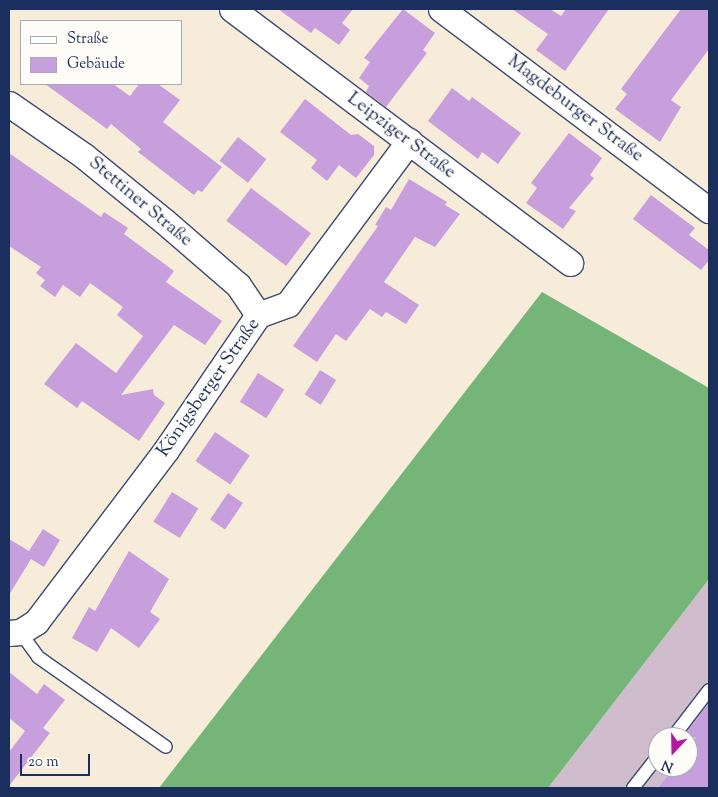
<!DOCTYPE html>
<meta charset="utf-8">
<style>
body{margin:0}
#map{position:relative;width:718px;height:797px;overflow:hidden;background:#f7ecd9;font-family:"Sorts Mill Goudy",serif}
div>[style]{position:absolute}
.industrial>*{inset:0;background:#cfbdce}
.forest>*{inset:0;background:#75b577}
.building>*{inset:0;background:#c79fdc;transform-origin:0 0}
.roads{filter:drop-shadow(1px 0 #3c4b70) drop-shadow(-1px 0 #3c4b70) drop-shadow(0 1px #3c4b70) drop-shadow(0 -1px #3c4b70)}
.service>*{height:12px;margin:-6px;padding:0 6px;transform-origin:6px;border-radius:6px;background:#fff}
.minor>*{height:25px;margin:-12.5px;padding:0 12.5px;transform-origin:12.5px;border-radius:12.5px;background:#fff}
span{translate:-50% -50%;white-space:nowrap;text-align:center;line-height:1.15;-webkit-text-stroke:4.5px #fdfcf7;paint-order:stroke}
.street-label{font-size:19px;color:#1b2f5e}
.frame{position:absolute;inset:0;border:10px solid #1b2f5e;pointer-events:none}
.legend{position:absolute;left:20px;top:20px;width:162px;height:65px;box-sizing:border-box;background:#fdfcf7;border:1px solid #a3aaba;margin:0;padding:6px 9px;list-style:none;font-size:15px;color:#1b2f5e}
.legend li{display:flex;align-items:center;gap:10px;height:25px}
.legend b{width:25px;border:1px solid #a3aaba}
.north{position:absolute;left:648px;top:727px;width:50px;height:50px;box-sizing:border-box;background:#fdfcf7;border:1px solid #a3aaba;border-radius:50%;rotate:201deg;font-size:14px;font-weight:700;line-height:20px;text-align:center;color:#1b2f5e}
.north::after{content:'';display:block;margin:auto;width:18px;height:22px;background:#b5179e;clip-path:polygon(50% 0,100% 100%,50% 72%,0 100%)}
.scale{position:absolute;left:20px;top:754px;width:70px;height:22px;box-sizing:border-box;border:2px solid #1b2f5e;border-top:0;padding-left:6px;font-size:15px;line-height:18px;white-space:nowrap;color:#1b2f5e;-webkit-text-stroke:4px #fdfcf7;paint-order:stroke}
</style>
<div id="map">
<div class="industrial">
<div style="clip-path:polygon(evenodd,709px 579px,709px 788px,548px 788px,709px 579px,658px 737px,688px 737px,688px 767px,658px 767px,658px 737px)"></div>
</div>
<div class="forest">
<div style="clip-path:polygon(542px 292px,709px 388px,709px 579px,548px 788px,159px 788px)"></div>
</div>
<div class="building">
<div style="clip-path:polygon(278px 9px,353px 9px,342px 23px,350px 30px,339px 45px,315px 28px,311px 33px)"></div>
<div style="clip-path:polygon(403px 9px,435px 33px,423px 50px,427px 53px,386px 107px,366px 92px,369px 86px,359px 78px,370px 62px,364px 58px)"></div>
<div style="clip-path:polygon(512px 9px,550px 9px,561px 16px,566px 9px,609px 9px,565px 71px,536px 50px,548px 34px)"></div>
<div style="clip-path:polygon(681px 9px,709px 9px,709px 49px,671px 100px,681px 107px,660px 142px,615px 109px,627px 94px,621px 89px)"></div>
<div style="clip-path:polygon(45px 84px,113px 84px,130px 96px,139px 84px,158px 84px,180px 100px,163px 122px,222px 167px,202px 192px,198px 190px,194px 195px,138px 152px,141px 149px,111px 124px,107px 129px)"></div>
<div style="clip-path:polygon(452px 88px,469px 101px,472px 97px,521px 133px,498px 164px,482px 152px,478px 159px,428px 121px)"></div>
<div style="clip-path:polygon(305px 99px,351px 135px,358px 134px,374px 146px,374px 155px,356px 178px,339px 165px,327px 181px,311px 168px,317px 160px,280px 132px)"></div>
<div style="clip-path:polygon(569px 133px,602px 158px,590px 175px,594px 178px,569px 208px,576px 211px,563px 229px,526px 203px,537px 188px,531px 183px)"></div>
<div style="left:238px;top:137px;width:36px;height:30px;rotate:38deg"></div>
<div style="clip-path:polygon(9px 153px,101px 217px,104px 212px,128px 228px,124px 234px,174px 271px,166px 282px,222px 321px,205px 345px,174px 325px,121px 395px,153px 389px,154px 395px,165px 403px,139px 441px,82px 401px,77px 408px,44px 384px,76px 343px,116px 373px,143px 336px,117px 315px,123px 307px,90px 283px,80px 297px,63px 285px,55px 297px,40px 286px,45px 280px,36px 273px,41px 267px,9px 246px)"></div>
<div style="clip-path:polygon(409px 179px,447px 202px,445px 205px,460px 214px,435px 247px,415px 237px,384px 282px,419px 305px,406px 324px,386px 312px,382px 317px,370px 309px,346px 341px,336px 334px,317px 362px,293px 346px,378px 226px,375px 225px,386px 207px,391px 210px)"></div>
<div style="left:251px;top:188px;width:75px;height:41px;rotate:37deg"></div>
<div style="clip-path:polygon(651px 195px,695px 228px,689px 235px,709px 250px,709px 260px,701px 270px,633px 219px)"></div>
<div style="left:320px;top:370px;width:19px;height:29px;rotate:32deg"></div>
<div style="left:258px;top:373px;width:31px;height:34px;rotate:32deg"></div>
<div style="left:215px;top:432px;width:42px;height:35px;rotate:34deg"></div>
<div style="left:172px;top:492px;width:31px;height:35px;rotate:32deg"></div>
<div style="left:228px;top:493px;width:18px;height:32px;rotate:34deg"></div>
<div style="clip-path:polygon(43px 529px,60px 540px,44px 567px,31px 559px,9px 595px,9px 539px,29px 551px)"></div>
<div style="clip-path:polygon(129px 551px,169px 579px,150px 612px,160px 619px,139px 648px,111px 628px,97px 652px,72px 638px,89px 607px,95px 611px)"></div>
<div style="clip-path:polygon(9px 672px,37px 694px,44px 684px,65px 700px,43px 728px,50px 733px,9px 786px,9px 752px,25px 731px,9px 718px)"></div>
<div style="clip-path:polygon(709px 703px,709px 788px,658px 788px,675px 767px,688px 767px,688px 749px,697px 737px,683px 737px)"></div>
</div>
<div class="roads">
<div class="service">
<div style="left:20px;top:632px;width:31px;rotate:54deg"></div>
<div style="left:38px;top:657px;width:156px;rotate:35.1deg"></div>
<div style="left:673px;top:737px;width:59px;rotate:-52.5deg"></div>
<div style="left:633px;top:788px;width:41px;rotate:-52deg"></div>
</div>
<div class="minor">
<div style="left:232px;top:9px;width:423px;rotate:36.9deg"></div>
<div style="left:441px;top:9px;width:335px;rotate:36.9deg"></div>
<div style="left:9px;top:104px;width:91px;rotate:34.7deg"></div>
<div style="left:84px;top:156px;width:103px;rotate:39.1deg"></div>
<div style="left:164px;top:221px;width:98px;rotate:40.9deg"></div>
<div style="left:238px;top:285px;width:36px;rotate:56deg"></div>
<div style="left:9px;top:633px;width:11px;rotate:-5deg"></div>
<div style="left:20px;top:632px;width:19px;rotate:-32deg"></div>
<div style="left:36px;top:622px;width:216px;rotate:-52.9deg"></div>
<div style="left:166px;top:450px;width:163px;rotate:-55.7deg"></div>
<div style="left:258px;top:315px;width:32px;rotate:-20deg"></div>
<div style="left:288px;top:304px;width:203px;rotate:-53.4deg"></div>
</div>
</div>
<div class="street-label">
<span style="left:575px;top:109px;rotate:37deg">Magdeburger Straße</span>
<span style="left:401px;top:136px;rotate:37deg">Leipziger Straße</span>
<span style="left:140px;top:202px;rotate:40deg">Stettiner Straße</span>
<span style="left:209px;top:388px;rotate:-55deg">Königsberger Straße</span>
</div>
<div class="frame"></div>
<ul class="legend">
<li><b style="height:6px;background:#fff"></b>Straße</li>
<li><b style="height:14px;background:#c79fdc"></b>Gebäude</li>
</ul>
<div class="north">N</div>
<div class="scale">20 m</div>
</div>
